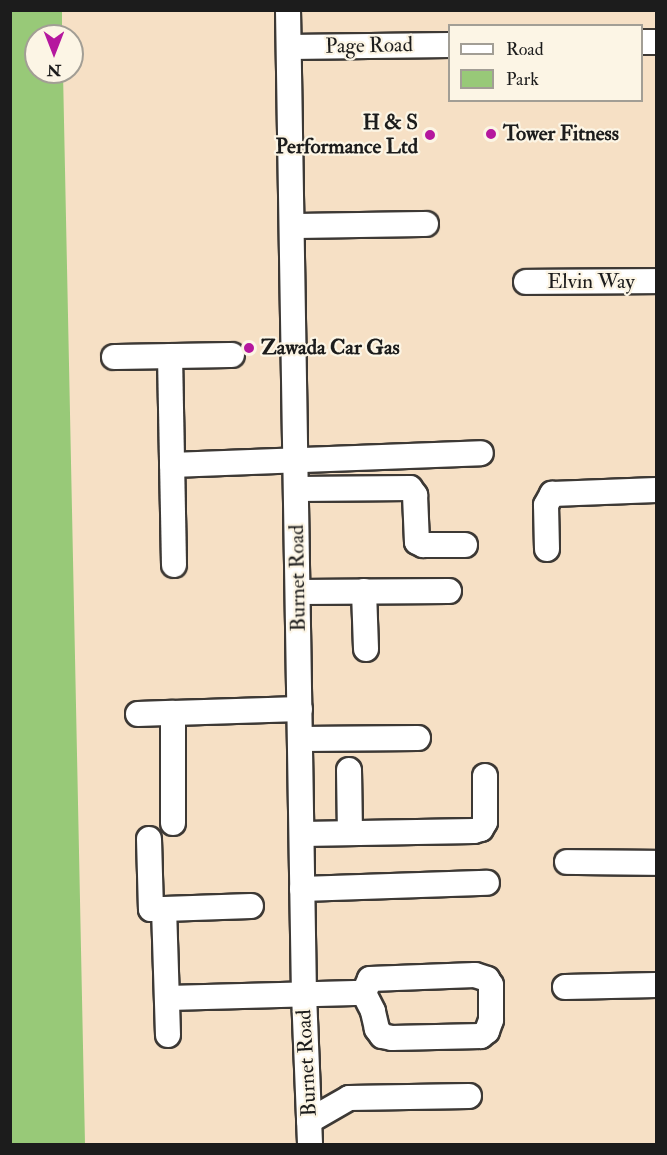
<!DOCTYPE html>
<style>
body{margin:0}
#map{position:relative;width:667px;height:1155px;overflow:hidden;background:#f6e0c5;font-family:"IM FELL Double Pica",serif}
div>[style]{position:absolute}
.green>*{inset:0;background:#98c978}
.roads{filter:drop-shadow(2px 0 #3d3935) drop-shadow(-2px 0 #3d3935) drop-shadow(0 2px #3d3935) drop-shadow(0 -2px #3d3935)}
.minor>*{height:24px;margin:-12px;padding:0 12px;transform-origin:12px;border-radius:12px;background:#fff}
.dots>*{width:16px;height:16px;translate:-50% -50%;box-sizing:border-box;border:3px solid #fcf5e5;border-radius:50%}
span{translate:-50% -50%;white-space:nowrap;text-align:center;line-height:1.15;-webkit-text-stroke:4.5px #fcf5e5;paint-order:stroke}
.street-label{font-size:21px;color:#1c1c1c}
.poi-label{font-size:21px;color:#1c1c1c;font-weight:700}
.right{translate:-100% -50%;text-align:right}
.left{translate:0 -50%;text-align:left}
.frame{position:absolute;inset:0;border:12px solid #1c1c1c;pointer-events:none}
.legend{position:absolute;left:448px;top:24px;width:195px;height:78px;box-sizing:border-box;background:#fcf5e5;border:2px solid #a29e95;margin:0;padding:8px 10px;list-style:none;font-size:18px;color:#1c1c1c}
.legend li{display:flex;align-items:center;gap:12px;height:30px}
.legend b{width:30px;border:2px solid #a29e95}
.north{position:absolute;left:24px;top:24px;width:60px;height:60px;box-sizing:border-box;background:#fcf5e5;border:2px solid #a29e95;border-radius:50%;rotate:180deg;font-size:16px;font-weight:700;line-height:24px;text-align:center;color:#1c1c1c}
.north::after{content:'';display:block;margin:auto;width:21px;height:27px;background:#b5179e;clip-path:polygon(50% 0,100% 100%,50% 72%,0 100%)}
</style>
<div id="map">
<div class="green">
<div style="clip-path:polygon(10px 11px,62px 11px,62px 36px,36px 36px,36px 72px,63px 72px,85px 1144px,11px 1144px)"></div>
</div>
<div class="roads">
<div class="minor">
<div style="left:288px;top:10px;width:984px;rotate:89.07deg"></div>
<div style="left:304px;top:994px;width:150px;rotate:87.7deg"></div>
<div style="left:642px;top:42px;width:14px"></div>
<div style="left:289px;top:47px;width:161px;rotate:-0.7deg"></div>
<div style="left:293px;top:226px;width:133px;rotate:-0.9deg"></div>
<div style="left:526px;top:282px;width:130px;rotate:-0.4deg"></div>
<div style="left:170px;top:356px;width:209px;rotate:88.9deg"></div>
<div style="left:114px;top:357px;width:118px;rotate:-1deg"></div>
<div style="left:172px;top:465px;width:309px;rotate:-2.2deg"></div>
<div style="left:297px;top:489px;width:113px;rotate:-0.5deg"></div>
<div style="left:410px;top:488px;width:9px;rotate:54deg"></div>
<div style="left:415px;top:495px;width:47px;rotate:87.6deg"></div>
<div style="left:417px;top:542px;width:7px;rotate:27deg"></div>
<div style="left:423px;top:545px;width:42px"></div>
<div style="left:547px;top:549px;width:44px;rotate:-91.3deg"></div>
<div style="left:546px;top:505px;width:13px;rotate:-61deg"></div>
<div style="left:552px;top:494px;width:104px;rotate:-2.2deg"></div>
<div style="left:364px;top:591px;width:58px;rotate:88deg"></div>
<div style="left:299px;top:592px;width:150px;rotate:-0.4deg"></div>
<div style="left:138px;top:714px;width:35px;rotate:-2deg"></div>
<div style="left:301px;top:739px;width:117px;rotate:-0.5deg"></div>
<div style="left:349px;top:770px;width:63px;rotate:89.1deg"></div>
<div style="left:173px;top:823px;width:110px;rotate:-90deg"></div>
<div style="left:173px;top:713px;width:127px;rotate:-1.8deg"></div>
<div style="left:302px;top:834px;width:172px;rotate:-1deg"></div>
<div style="left:474px;top:831px;width:7px;rotate:-16deg"></div>
<div style="left:481px;top:829px;width:8px;rotate:-60deg"></div>
<div style="left:485px;top:822px;width:46px;rotate:-90deg"></div>
<div style="left:149px;top:839px;width:70px;rotate:88.4deg"></div>
<div style="left:151px;top:909px;width:13px"></div>
<div style="left:567px;top:862px;width:89px;rotate:0.6deg"></div>
<div style="left:302px;top:889px;width:185px;rotate:-1.9deg"></div>
<div style="left:565px;top:987px;width:91px;rotate:-1.3deg"></div>
<div style="left:168px;top:998px;width:196px;rotate:-1.5deg"></div>
<div style="left:364px;top:993px;width:15px;rotate:-67deg"></div>
<div style="left:370px;top:979px;width:105px;rotate:-2.2deg"></div>
<div style="left:475px;top:975px;width:13px;rotate:18deg"></div>
<div style="left:487px;top:979px;width:7px;rotate:56deg"></div>
<div style="left:491px;top:985px;width:35px;rotate:90deg"></div>
<div style="left:491px;top:1020px;width:12px;rotate:110deg"></div>
<div style="left:487px;top:1031px;width:8px;rotate:140deg"></div>
<div style="left:481px;top:1036px;width:89px;rotate:178.7deg"></div>
<div style="left:392px;top:1038px;width:10px;rotate:-169deg"></div>
<div style="left:382px;top:1036px;width:9px;rotate:-126deg"></div>
<div style="left:377px;top:1029px;width:18px;rotate:-103deg"></div>
<div style="left:373px;top:1011px;width:20px;rotate:-117deg"></div>
<div style="left:168px;top:1035px;width:126px;rotate:-91.8deg"></div>
<div style="left:164px;top:909px;width:87px;rotate:-2deg"></div>
<div style="left:309px;top:1121px;width:46px;rotate:-29.9deg"></div>
<div style="left:349px;top:1098px;width:120px;rotate:-1deg"></div>
</div>
</div>
<div class="dots">
<div style="left:491px;top:134px;background:#b5179e"></div>
<div style="left:430px;top:135px;background:#b5179e"></div>
<div style="left:249px;top:348px;background:#b5179e"></div>
</div>
<div class="street-label">
<span style="left:369px;top:46px;rotate:-1deg">Page Road</span>
<span style="left:591px;top:282px">Elvin Way</span>
<span style="left:298px;top:578px;rotate:-91deg">Burnet Road</span>
<span style="left:307px;top:1063px;rotate:-93deg">Burnet Road</span>
</div>
<div class="poi-label">
<span class="right" style="left:418px;top:135px">H &amp; S<br>Performance Ltd</span>
<span class="left" style="left:503px;top:134px">Tower Fitness</span>
<span class="left" style="left:261px;top:348px">Zawada Car Gas</span>
</div>
<div class="frame"></div>
<ul class="legend">
<li><b style="height:8px;background:#fff"></b>Road</li>
<li><b style="height:16px;background:#98c978"></b>Park</li>
</ul>
<div class="north">N</div>
</div>
